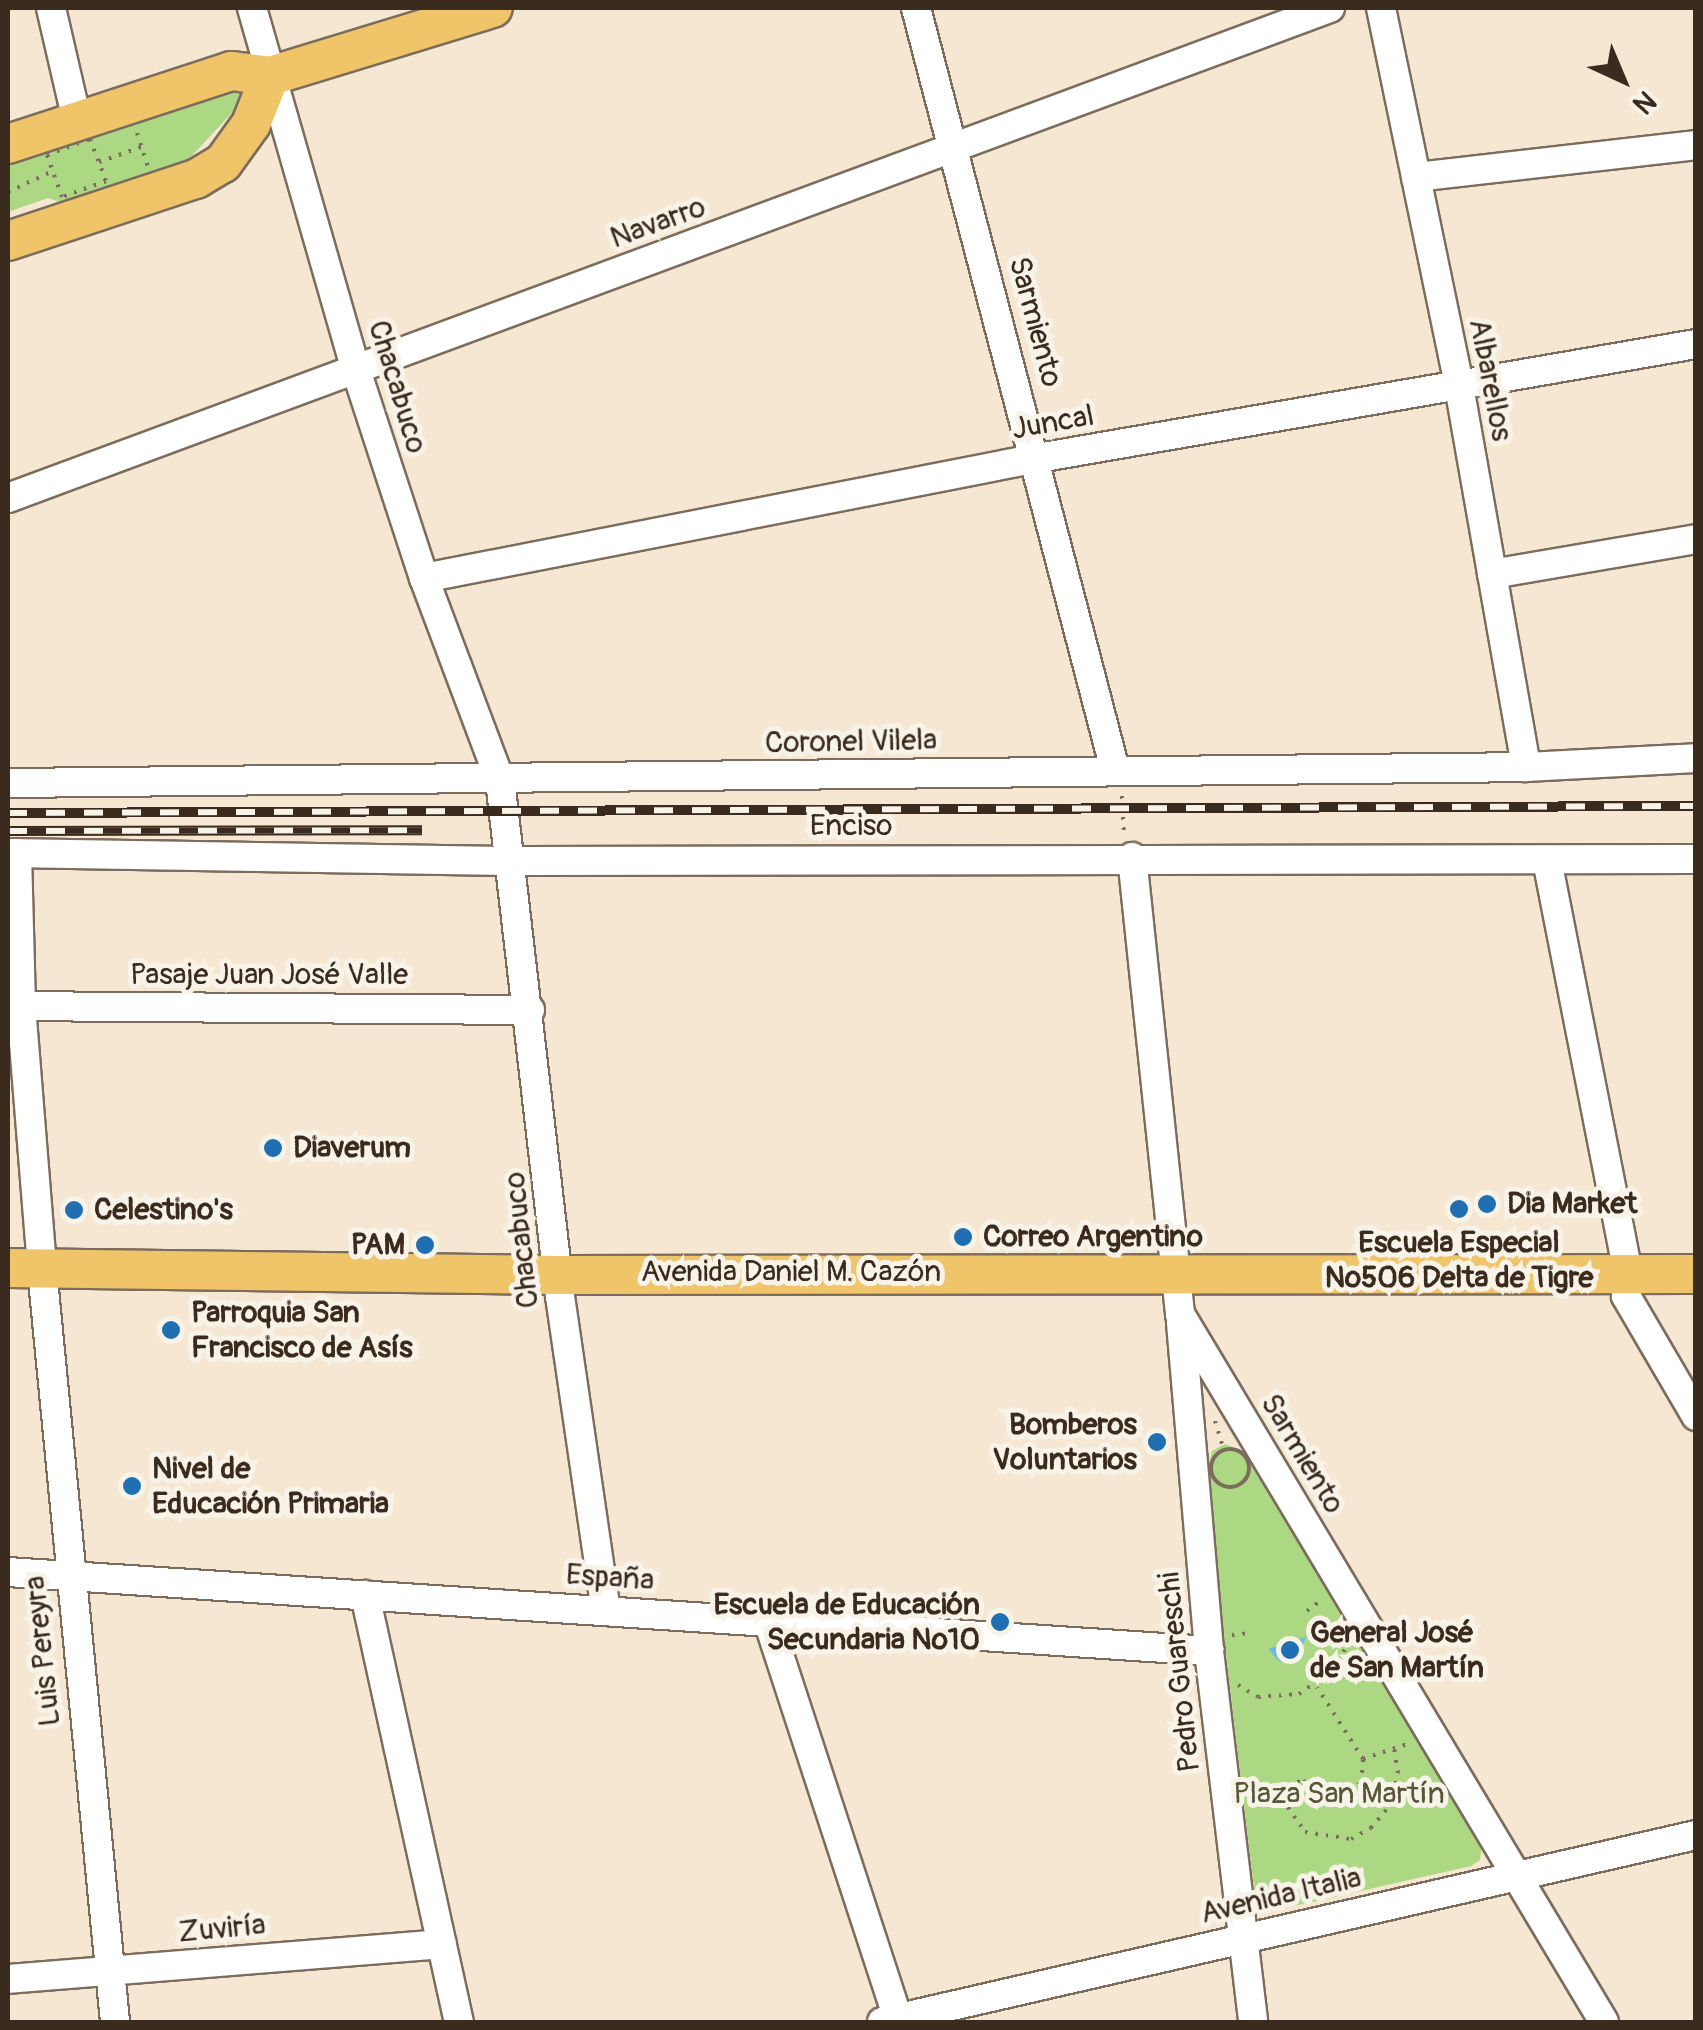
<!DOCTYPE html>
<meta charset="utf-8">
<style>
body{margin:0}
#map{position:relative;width:1703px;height:2030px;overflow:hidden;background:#f5e7d1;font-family:Pangolin,sans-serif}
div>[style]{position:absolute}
.green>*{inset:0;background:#acd883}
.water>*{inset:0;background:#6cbbe7}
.path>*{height:4px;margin-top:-2px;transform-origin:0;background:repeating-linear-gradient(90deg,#7c6c5d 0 2.5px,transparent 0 10.5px)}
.path>.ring{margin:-2px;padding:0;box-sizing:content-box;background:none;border:4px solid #7c6c5d;border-radius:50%}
.roads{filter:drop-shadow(2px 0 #7c6c5d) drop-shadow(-2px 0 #7c6c5d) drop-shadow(0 2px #7c6c5d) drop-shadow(0 -2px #7c6c5d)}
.minor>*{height:28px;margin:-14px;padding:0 14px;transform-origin:14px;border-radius:14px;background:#fff}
.major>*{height:38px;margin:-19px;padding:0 19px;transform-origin:19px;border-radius:19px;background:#f0c469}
.rail>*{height:10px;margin-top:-5px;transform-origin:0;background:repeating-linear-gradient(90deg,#f7f3e8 0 19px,#3b2a1e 0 38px);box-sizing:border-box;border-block:2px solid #3b2a1e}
.dots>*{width:28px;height:28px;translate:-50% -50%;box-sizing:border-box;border:5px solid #f7f3e8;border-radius:50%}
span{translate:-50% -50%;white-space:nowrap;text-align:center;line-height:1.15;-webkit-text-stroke:10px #f7f3e8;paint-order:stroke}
.street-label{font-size:30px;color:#3b2a1e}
.poi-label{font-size:30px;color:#3b2a1e;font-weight:700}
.left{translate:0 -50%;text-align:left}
.right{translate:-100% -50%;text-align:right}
.park-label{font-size:30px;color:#575637}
.frame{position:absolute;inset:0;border:10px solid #3b2a1e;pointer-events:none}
.north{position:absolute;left:1573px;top:30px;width:100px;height:100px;-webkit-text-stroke:8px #f7f3e8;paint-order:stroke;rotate:136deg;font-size:28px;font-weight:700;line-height:40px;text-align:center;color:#3b2a1e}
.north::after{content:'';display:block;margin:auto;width:35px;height:45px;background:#3b2a1e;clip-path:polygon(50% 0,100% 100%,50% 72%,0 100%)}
</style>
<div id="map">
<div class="green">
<div style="clip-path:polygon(229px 86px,242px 94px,240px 104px,189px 159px,62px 203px,48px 198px,8px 212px,8px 157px)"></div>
<div style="clip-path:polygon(1225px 1444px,1252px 1455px,1482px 1843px,1480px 1860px,1471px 1866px,1268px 1912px,1256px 1905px,1205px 1478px,1212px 1451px)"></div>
</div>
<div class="water">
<div style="clip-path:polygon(1306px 1637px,1297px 1660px,1280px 1662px,1268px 1649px)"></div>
</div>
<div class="path">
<div style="left:137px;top:133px;width:35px;rotate:72deg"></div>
<div style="left:90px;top:139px;width:45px;rotate:69.1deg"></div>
<div style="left:106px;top:181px;width:47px;rotate:160deg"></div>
<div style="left:62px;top:197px;width:45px;rotate:-109.7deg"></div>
<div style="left:47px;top:155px;width:46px;rotate:-20.4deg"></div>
<div style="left:99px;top:162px;width:45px;rotate:-19.7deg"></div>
<div style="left:8px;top:192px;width:50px;rotate:-25deg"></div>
<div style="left:1122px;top:796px;width:40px;rotate:87.1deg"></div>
<div style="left:1215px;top:1421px;width:30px;rotate:73deg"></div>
<div class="ring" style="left:1211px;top:1449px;width:34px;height:34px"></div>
<div style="left:1307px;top:1611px;width:20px;rotate:-37deg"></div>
<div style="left:1232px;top:1635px;width:20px;rotate:-6deg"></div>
<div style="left:1238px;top:1685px;width:23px;rotate:31deg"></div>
<div style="left:1258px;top:1697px;width:41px;rotate:-4.2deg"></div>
<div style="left:1299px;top:1694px;width:42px;rotate:-35.2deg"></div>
<div style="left:1333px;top:1670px;width:34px;rotate:-60deg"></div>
<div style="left:1363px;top:1759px;width:50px;rotate:-18.8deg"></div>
<div style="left:1276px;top:1790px;width:51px;rotate:55.4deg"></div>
<div style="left:1305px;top:1832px;width:47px;rotate:8.7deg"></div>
<div style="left:1351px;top:1839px;width:23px;rotate:-29deg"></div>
<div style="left:1371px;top:1828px;width:31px;rotate:-50deg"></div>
<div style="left:1391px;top:1804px;width:32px;rotate:-77deg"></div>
<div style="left:1398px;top:1773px;width:24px;rotate:-99deg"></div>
<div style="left:1248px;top:1799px;width:58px;rotate:-19.1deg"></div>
<div style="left:1303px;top:1780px;width:20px;rotate:60deg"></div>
<div style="left:1313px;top:1797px;width:20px;rotate:18deg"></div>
<div style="left:1332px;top:1803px;width:35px;rotate:-35deg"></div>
<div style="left:1361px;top:1783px;width:24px;rotate:-85deg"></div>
<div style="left:1363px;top:1759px;width:85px;rotate:-122.6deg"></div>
</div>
<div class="roads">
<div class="minor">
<div style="left:51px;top:8px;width:116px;rotate:77deg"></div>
<div style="left:252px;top:8px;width:373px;rotate:74deg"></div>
<div style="left:355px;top:367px;width:222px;rotate:71.9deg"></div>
<div style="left:424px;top:578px;width:216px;rotate:69.4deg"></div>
<div style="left:500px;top:780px;width:519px;rotate:83.37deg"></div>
<div style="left:560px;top:1296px;width:318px;rotate:81.7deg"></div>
<div style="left:916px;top:8px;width:788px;rotate:75.36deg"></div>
<div style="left:1381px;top:8px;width:386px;rotate:78.3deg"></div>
<div style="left:1459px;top:386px;width:387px;rotate:80deg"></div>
<div style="left:1416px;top:177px;width:282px;rotate:-6.5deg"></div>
<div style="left:8px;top:498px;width:1410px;rotate:-20.34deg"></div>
<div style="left:1492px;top:574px;width:207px;rotate:-9.7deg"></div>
<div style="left:424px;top:578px;width:626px;rotate:-11.06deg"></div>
<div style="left:1038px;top:458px;width:668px;rotate:-9.83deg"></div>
<div style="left:8px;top:783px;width:1518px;rotate:-0.6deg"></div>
<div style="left:1526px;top:767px;width:170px;rotate:-3deg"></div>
<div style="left:8px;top:853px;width:506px;rotate:0.91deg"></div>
<div style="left:514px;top:861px;width:1182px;rotate:-0.1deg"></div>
<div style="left:17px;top:853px;width:153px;rotate:88.5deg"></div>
<div style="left:21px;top:1006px;width:264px;rotate:85.4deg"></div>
<div style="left:42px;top:1269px;width:757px;rotate:84.46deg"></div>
<div style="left:1132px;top:857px;width:460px;rotate:84deg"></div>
<div style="left:1180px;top:1314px;width:825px;rotate:59.08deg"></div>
<div style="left:1547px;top:860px;width:421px;rotate:78.9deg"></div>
<div style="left:1628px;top:1273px;width:23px;rotate:95deg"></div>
<div style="left:1626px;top:1296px;width:139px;rotate:59.7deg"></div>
<div style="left:8px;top:1006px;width:522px;rotate:0.44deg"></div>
<div style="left:1181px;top:1323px;width:329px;rotate:85.1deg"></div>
<div style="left:1209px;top:1651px;width:374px;rotate:83.2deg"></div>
<div style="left:8px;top:1572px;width:1204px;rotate:3.76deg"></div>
<div style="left:365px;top:1595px;width:437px;rotate:77.6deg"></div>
<div style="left:768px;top:1621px;width:419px;rotate:71.9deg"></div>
<div style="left:8px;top:1979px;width:435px;rotate:-4.6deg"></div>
<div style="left:882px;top:2022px;width:835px;rotate:-12.94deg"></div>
</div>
<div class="major">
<div style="left:8px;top:144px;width:235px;rotate:-18.1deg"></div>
<div style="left:231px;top:71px;width:39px;rotate:7deg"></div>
<div style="left:270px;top:76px;width:233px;rotate:-17deg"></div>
<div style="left:8px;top:241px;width:198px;rotate:-18.3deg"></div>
<div style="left:196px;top:179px;width:31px;rotate:-31deg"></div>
<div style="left:223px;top:163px;width:48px;rotate:-54.3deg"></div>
<div style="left:251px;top:124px;width:52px;rotate:-68.4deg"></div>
<div style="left:8px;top:1268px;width:551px;rotate:0.73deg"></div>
<div style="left:559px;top:1275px;width:1137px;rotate:-0.05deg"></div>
</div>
</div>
<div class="rail">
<div style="left:8px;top:813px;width:1688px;rotate:-0.24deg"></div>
<div style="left:8px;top:831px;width:414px;rotate:-0.1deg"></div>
</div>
<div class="dots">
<div style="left:273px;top:1148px;background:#1f6fb2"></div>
<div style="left:1487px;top:1204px;background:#1f6fb2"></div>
<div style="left:1459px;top:1209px;background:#1f6fb2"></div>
<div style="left:74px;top:1210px;background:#1f6fb2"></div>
<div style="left:963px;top:1237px;background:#1f6fb2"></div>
<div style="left:425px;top:1245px;background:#1f6fb2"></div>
<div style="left:171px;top:1330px;background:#1f6fb2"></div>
<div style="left:1157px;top:1442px;background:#1f6fb2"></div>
<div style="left:132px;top:1486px;background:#1f6fb2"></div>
<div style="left:1000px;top:1622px;background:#1f6fb2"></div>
<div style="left:1290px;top:1650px;background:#1f6fb2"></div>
</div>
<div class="street-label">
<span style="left:658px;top:223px;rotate:-20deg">Navarro</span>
<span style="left:1035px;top:322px;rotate:75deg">Sarmiento</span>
<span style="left:1490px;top:380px;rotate:79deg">Albarellos</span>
<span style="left:397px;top:387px;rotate:73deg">Chacabuco</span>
<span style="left:1053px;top:423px;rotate:-10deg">Juncal</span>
<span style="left:851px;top:742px;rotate:-1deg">Coronel Vilela</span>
<span style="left:851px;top:826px">Enciso</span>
<span style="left:269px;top:975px">Pasaje Juan José Valle</span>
<span style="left:522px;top:1240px;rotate:-96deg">Chacabuco</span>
<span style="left:791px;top:1272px">Avenida Daniel M. Cazón</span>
<span style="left:1302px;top:1454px;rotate:59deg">Sarmiento</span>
<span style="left:610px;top:1578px;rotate:4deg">España</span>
<span style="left:43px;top:1651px;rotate:-96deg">Luis Pereyra</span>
<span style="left:1180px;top:1672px;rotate:-96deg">Pedro Guareschi</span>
<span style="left:1281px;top:1896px;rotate:-13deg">Avenida Italia</span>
<span style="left:222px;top:1929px;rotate:-5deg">Zuviría</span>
</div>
<div class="poi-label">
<span class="left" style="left:293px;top:1148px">Diaverum</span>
<span class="left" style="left:1507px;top:1204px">Dia Market</span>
<span class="left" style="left:94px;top:1210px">Celestino's</span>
<span class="left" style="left:983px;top:1237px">Correo Argentino</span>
<span style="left:1459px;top:1260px">Escuela Especial<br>Nº506 Delta de Tigre</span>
<span class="right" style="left:405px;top:1245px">PAM</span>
<span class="left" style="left:191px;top:1330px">Parroquia San<br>Francisco de Asís</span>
<span class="right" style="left:1137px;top:1442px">Bomberos<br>Voluntarios</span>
<span class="left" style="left:152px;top:1486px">Nivel de<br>Educación Primaria</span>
<span class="right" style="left:980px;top:1622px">Escuela de Educación<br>Secundaria Nº10</span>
<span class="left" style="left:1310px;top:1650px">General José<br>de San Martín</span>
</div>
<div class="park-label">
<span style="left:1339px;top:1794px">Plaza San Martín</span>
</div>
<div class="frame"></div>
<div class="north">N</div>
</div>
